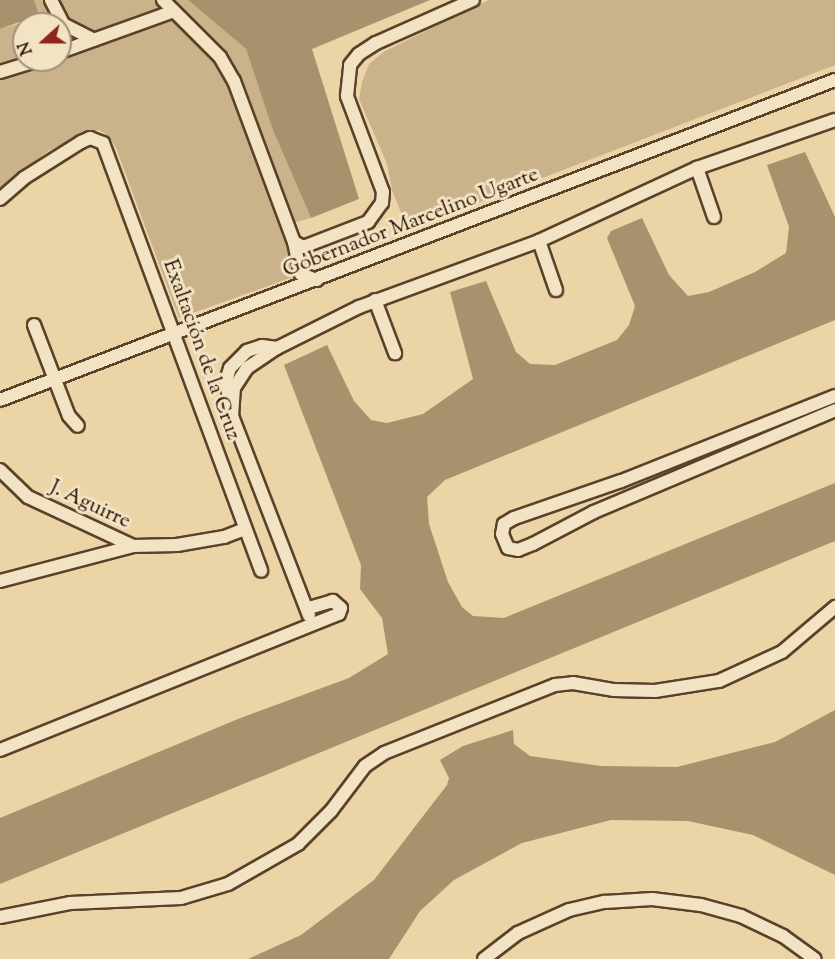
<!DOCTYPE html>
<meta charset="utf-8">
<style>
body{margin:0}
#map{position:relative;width:835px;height:959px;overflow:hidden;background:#ebd4a6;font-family:"Sorts Mill Goudy",serif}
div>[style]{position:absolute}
.green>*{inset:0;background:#cab38a}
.water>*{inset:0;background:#a9916e}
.roads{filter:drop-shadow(2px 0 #5a412a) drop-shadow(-2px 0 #5a412a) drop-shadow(0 2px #5a412a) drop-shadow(0 -2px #5a412a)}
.minor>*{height:12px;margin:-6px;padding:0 6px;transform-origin:6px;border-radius:6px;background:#f2e3c5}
span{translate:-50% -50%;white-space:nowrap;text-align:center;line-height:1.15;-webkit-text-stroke:6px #f2e3c5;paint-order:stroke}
.street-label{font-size:21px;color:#2a1001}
.north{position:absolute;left:12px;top:12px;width:60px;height:60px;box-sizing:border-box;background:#f2e3c5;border:2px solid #a28f77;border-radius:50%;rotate:249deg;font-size:16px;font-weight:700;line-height:24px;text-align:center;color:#2a1001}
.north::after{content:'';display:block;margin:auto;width:21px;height:27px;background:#8f2418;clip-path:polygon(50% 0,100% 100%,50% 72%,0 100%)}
</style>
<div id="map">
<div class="green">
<div style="clip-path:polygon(evenodd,34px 0,188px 0,246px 49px,272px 128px,311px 218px,296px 222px,287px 233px,298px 275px,179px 318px,116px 148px,109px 136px,99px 130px,84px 133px,47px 152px,0 188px,0 29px,36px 19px,38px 14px,34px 0,24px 24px,60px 24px,60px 60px,24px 60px,24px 24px)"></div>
<div style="clip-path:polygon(489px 0,835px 0,835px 65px,408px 230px,392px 190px,387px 164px,359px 99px,362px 82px,369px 64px,385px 51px)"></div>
</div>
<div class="water">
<div style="clip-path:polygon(0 0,34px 0,39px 15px,0 29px)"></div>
<div style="clip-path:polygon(188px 0,430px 0,312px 49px,359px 199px,311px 218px,272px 128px,246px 49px)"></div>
<div style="clip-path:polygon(805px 152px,835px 217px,835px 320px,445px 480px,427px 497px,429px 524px,448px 582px,462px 607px,473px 616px,504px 618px,835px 483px,835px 541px,0 884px,0 818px,238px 719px,349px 678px,388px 654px,382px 618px,360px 589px,361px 565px,284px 365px,327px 345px,354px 401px,371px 420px,387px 423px,423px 414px,473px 379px,450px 292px,486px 281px,516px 352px,530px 364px,555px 365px,617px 340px,629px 325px,635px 306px,607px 238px,611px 231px,642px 218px,669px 275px,688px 296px,709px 292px,755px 272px,786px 253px,789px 227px,767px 165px)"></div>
<div style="clip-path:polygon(835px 710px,835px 875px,753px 835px,688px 821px,611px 820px,522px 843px,454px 880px,420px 911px,389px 959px,248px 959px,301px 935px,374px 880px,447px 785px,449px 778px,440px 760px,463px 746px,513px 730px,514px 744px,530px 756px,601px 766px,677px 767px,775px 742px)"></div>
</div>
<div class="roads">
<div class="minor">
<div style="left:51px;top:0;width:27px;rotate:63deg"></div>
<div style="left:63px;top:24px;width:35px;rotate:27deg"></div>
<div style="left:163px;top:0;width:81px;rotate:45deg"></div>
<div style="left:220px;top:57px;width:28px;rotate:60deg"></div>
<div style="left:234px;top:81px;width:172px;rotate:69.6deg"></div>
<div style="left:294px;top:242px;width:10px;rotate:29deg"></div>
<div style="left:303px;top:247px;width:70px;rotate:-21deg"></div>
<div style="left:368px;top:222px;width:24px;rotate:-54deg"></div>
<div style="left:382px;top:203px;width:11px;rotate:-85deg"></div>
<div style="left:383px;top:192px;width:103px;rotate:-110.6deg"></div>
<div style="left:347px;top:96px;width:31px;rotate:-84deg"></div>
<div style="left:350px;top:65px;width:14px;rotate:-51deg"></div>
<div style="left:359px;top:54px;width:20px;rotate:-33deg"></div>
<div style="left:376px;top:43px;width:106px;rotate:-23.9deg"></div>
<div style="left:60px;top:52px;width:118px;rotate:-19.8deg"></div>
<div style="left:0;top:72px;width:41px;rotate:-17.1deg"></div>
<div style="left:697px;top:168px;width:52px;rotate:70.9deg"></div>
<div style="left:0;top:199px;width:32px;rotate:-41deg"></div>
<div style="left:24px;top:178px;width:67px;rotate:-32.3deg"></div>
<div style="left:81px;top:142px;width:10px;rotate:-24deg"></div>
<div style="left:90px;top:138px;width:14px;rotate:21deg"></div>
<div style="left:103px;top:143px;width:456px;rotate:69.7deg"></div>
<div style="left:539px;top:241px;width:52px;rotate:70.9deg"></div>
<div style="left:294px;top:242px;width:33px;rotate:78deg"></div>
<div style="left:301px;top:274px;width:17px;rotate:21deg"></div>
<div style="left:375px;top:300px;width:57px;rotate:69.3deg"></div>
<div style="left:34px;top:325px;width:97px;rotate:69deg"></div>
<div style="left:69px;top:416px;width:13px;rotate:48deg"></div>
<div style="left:277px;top:348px;width:15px;rotate:-172deg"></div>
<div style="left:262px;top:346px;width:16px;rotate:162deg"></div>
<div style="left:247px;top:351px;width:24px;rotate:135deg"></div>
<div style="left:230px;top:368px;width:14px;rotate:107deg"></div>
<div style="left:226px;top:381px;width:36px;rotate:80deg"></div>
<div style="left:232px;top:416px;width:28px;rotate:-86deg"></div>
<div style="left:234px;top:388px;width:24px;rotate:-57deg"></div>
<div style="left:247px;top:368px;width:36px;rotate:-34deg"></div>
<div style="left:277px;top:348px;width:92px;rotate:-26.6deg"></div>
<div style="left:359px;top:307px;width:192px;rotate:-20.1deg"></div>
<div style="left:539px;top:241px;width:174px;rotate:-24.8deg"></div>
<div style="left:697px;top:168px;width:146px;rotate:-19.2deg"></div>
<div style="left:835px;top:396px;width:230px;rotate:158.3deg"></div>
<div style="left:621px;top:481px;width:113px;rotate:160.9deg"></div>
<div style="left:514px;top:518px;width:12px;rotate:149deg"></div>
<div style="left:504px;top:524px;width:10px;rotate:101deg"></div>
<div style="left:502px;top:534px;width:15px;rotate:67deg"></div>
<div style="left:508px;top:548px;width:10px;rotate:11deg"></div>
<div style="left:518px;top:550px;width:16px;rotate:-22deg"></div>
<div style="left:533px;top:544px;width:69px;rotate:-27.7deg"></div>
<div style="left:594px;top:512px;width:262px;rotate:-22.9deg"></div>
<div style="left:0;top:400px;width:894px;rotate:-20.97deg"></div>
<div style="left:232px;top:416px;width:214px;rotate:68.9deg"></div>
<div style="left:0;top:470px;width:39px;rotate:44deg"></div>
<div style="left:28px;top:497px;width:116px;rotate:25deg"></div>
<div style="left:133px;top:546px;width:44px;rotate:-1.3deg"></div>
<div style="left:177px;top:545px;width:48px;rotate:-9.7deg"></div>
<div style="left:224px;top:537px;width:22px;rotate:-21deg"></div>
<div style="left:0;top:581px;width:138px;rotate:-14.7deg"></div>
<div style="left:0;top:750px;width:365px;rotate:-21.9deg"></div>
<div style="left:339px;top:614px;width:6px;rotate:-72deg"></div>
<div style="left:341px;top:608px;width:11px;rotate:-139deg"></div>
<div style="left:333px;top:601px;width:26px;rotate:164deg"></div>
<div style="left:0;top:917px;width:71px;rotate:-11.3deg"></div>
<div style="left:70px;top:903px;width:111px;rotate:-2.6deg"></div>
<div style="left:181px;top:898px;width:49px;rotate:-16.6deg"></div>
<div style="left:228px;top:884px;width:81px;rotate:-29.7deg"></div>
<div style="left:298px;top:844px;width:47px;rotate:-45deg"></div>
<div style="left:331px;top:811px;width:56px;rotate:-52.9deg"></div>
<div style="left:365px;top:766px;width:23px;rotate:-34deg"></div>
<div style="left:384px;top:753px;width:184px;rotate:-21.7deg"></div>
<div style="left:555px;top:685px;width:18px;rotate:-6deg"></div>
<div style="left:573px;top:683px;width:42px;rotate:9.7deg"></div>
<div style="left:614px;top:690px;width:41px;rotate:1.4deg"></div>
<div style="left:655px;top:691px;width:65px;rotate:-8.9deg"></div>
<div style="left:719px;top:681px;width:69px;rotate:-24.7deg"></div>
<div style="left:782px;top:652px;width:70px;rotate:-40.3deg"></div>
<div style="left:484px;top:959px;width:43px;rotate:-37.4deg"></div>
<div style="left:518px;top:933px;width:56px;rotate:-24.3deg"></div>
<div style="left:569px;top:910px;width:37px;rotate:-13deg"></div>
<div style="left:605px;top:902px;width:47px;rotate:-3.7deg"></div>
<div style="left:652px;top:899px;width:49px;rotate:7deg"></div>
<div style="left:701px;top:905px;width:41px;rotate:15.4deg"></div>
<div style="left:741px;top:916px;width:47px;rotate:25.5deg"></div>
<div style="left:783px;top:936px;width:39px;rotate:36deg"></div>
</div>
</div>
<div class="street-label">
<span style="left:411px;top:223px;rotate:-21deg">Gobernador Marcelino Ugarte</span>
<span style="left:201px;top:350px;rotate:70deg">Exaltación de la Cruz</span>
<span style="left:90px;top:505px;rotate:25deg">J. Aguirre</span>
</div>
<div class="north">N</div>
</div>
